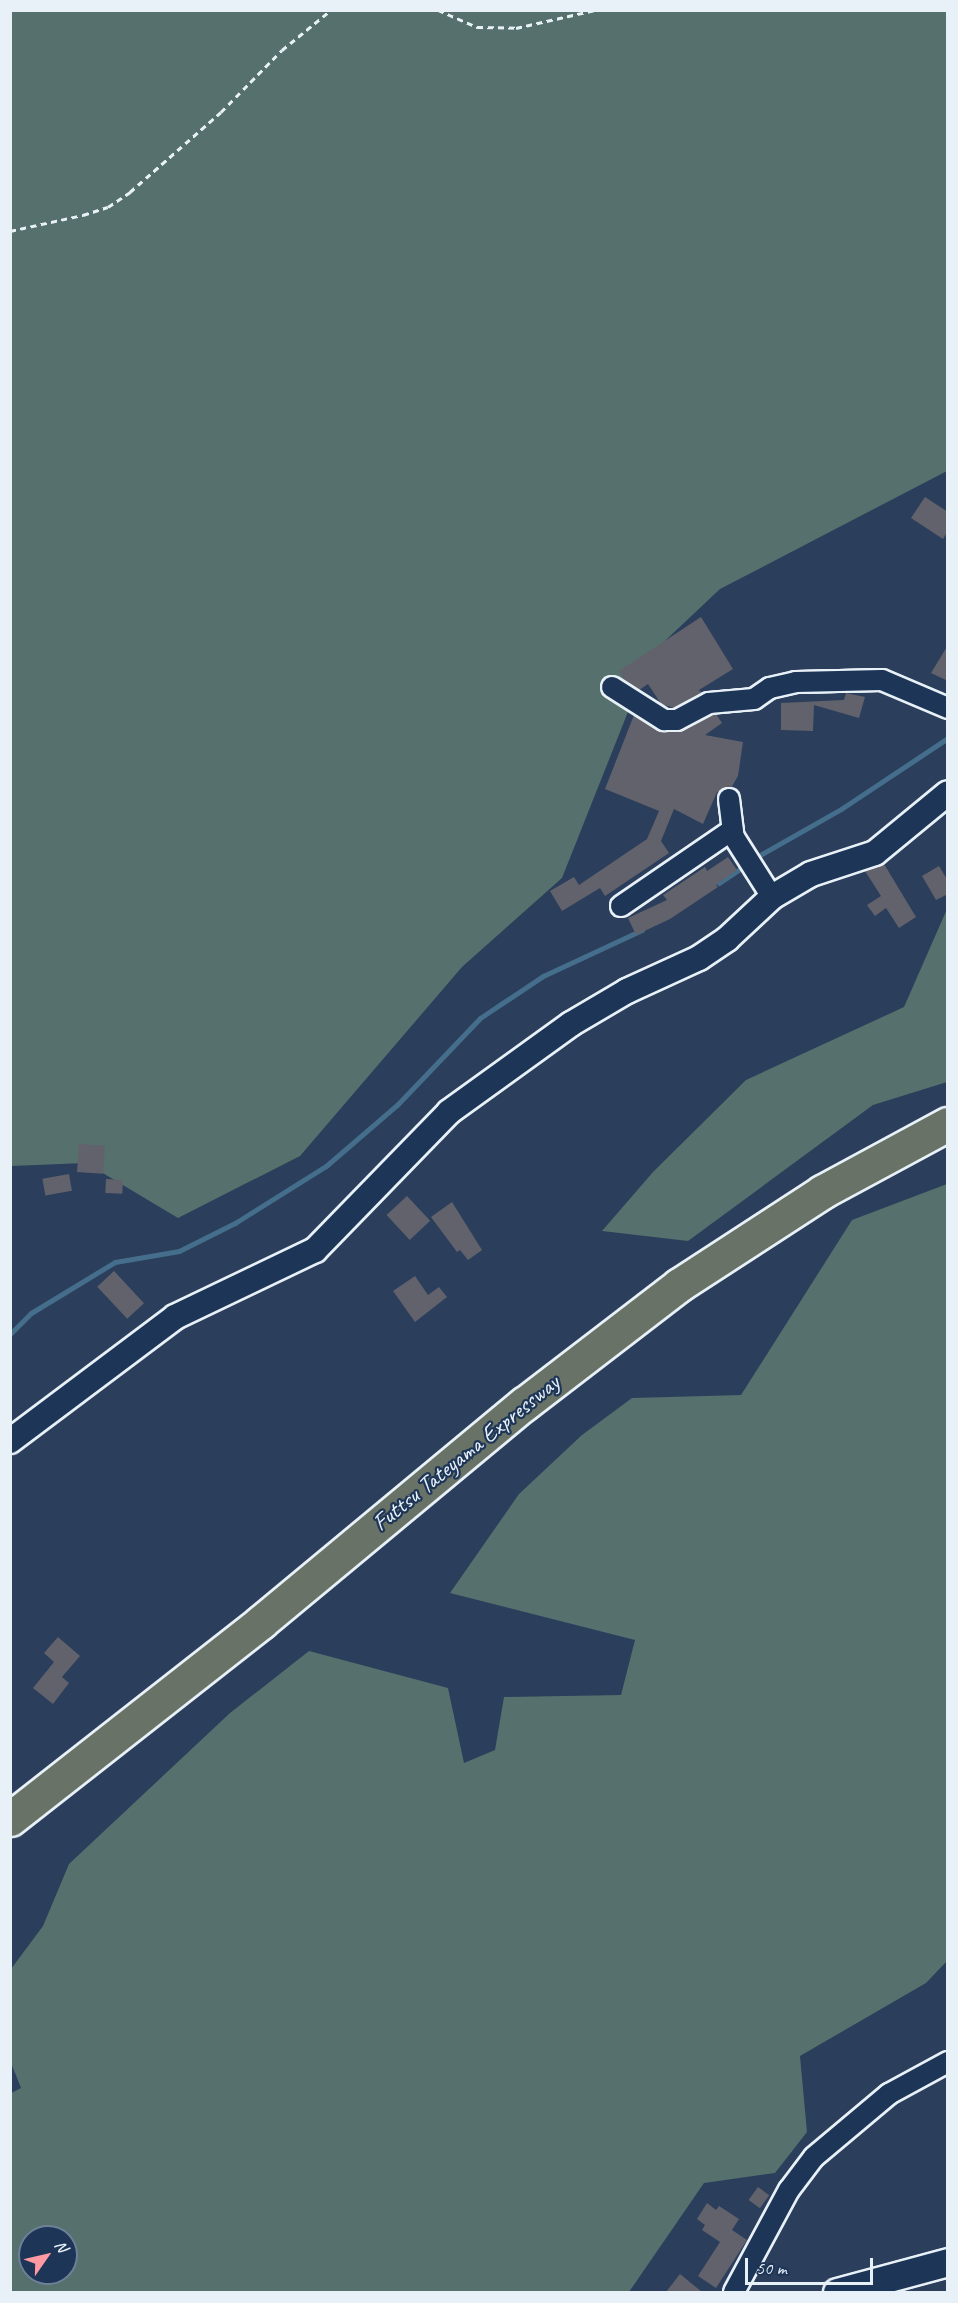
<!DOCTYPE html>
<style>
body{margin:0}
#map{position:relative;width:958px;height:2303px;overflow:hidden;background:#2b3e5b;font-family:Caveat,sans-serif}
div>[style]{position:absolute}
.green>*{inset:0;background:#55706d}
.stream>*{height:5px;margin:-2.5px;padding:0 2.5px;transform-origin:2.5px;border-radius:2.5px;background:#446e8b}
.building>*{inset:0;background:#62626c;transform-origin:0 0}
.path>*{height:3px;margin-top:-1.5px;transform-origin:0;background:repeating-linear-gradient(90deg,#e8f1f8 0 6px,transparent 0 10.5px)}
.roads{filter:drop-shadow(2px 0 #e8f1f8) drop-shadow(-2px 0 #e8f1f8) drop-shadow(0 2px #e8f1f8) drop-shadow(0 -2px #e8f1f8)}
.minor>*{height:20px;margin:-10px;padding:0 10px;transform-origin:10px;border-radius:10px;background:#1d3557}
.tertiary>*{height:24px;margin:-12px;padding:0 12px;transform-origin:12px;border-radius:12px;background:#1d3557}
.secondary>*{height:27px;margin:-13.5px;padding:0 13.5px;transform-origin:13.5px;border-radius:13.5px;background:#1d3557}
.motorway>*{height:33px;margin:-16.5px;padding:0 16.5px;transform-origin:16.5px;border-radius:16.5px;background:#697266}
span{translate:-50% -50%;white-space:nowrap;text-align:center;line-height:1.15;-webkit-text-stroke:4.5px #1d3557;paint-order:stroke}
.street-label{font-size:24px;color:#e8f1f8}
.frame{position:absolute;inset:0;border:12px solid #e8f1f8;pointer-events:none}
.north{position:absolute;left:18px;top:2225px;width:60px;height:60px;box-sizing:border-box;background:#1d3557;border:2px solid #6e8097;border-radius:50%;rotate:56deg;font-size:16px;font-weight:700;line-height:24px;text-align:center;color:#e8f1f8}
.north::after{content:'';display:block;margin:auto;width:21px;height:27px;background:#ff9aa2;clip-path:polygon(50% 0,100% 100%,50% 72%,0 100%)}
.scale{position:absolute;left:745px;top:2258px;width:128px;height:27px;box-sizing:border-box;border:3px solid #e8f1f8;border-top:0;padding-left:8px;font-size:18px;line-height:21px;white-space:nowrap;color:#e8f1f8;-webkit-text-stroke:4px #1d3557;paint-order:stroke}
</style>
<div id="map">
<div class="green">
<div style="clip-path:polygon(10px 11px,947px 11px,947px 471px,720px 589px,651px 654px,562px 878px,462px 967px,300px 1156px,178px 1218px,86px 1163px,11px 1166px)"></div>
<div style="clip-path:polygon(947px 909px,947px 1082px,873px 1105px,688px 1241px,602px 1231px,653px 1172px,746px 1080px,904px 1007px)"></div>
<div style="clip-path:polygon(evenodd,947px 1184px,947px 1961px,926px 1983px,800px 2056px,807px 2132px,775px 2173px,704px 2183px,629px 2292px,11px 2292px,11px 2093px,21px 2088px,11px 2063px,11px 1969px,43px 1926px,69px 1864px,230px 1713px,309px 1651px,448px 1688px,464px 1763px,495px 1750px,504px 1697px,621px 1695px,635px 1640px,450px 1593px,519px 1494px,582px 1435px,632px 1398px,741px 1395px,852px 1220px,947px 1184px,30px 2237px,66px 2237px,66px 2273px,30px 2273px,30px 2237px)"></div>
</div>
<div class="stream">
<div style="left:753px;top:859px;width:101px;rotate:-29.6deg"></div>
<div style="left:841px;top:809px;width:128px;rotate:-33.6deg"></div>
<div style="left:719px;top:883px;width:32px;rotate:-34deg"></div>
<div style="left:10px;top:1334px;width:30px;rotate:-45deg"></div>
<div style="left:31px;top:1313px;width:98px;rotate:-31.3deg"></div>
<div style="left:115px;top:1262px;width:65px;rotate:-9.8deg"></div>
<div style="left:179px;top:1251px;width:63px;rotate:-26.6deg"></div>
<div style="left:235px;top:1223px;width:107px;rotate:-32.1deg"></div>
<div style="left:326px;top:1166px;width:94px;rotate:-40.7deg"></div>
<div style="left:397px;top:1105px;width:120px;rotate:-46.3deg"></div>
<div style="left:480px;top:1018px;width:76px;rotate:-33.7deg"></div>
<div style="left:543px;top:976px;width:109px;rotate:-24.9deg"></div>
</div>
<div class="building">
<div style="clip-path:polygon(925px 497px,948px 512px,948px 531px,943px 539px,911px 518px)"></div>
<div style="clip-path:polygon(701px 617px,733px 669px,699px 690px,702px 693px,674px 708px,661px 704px,648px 684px,639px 690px,625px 681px,619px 671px)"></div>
<div style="clip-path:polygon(948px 645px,948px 681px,931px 673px)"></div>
<div style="clip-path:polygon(846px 693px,865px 697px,859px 718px,814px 705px,813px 731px,781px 730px,781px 703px,844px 700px)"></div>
<div style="clip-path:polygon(716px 714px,722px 723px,705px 735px,743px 742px,738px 776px,731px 788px,717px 792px,703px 824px,674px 809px,661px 841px,669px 853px,605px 896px,600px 888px,562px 911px,550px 891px,574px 877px,579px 885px,647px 839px,659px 811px,605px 789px,634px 715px,658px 730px,677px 732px)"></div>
<div style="clip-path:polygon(728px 857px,737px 870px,716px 885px,718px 887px,670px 919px,636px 935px,628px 918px,667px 900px,663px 895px,705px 867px,707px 871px)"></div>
<div style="clip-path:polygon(884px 864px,916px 917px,899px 928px,886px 908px,875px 916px,867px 905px,881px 896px,865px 871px)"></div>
<div style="clip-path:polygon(939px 866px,948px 881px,948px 894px,936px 900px,922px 876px)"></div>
<div style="left:79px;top:1144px;width:26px;height:28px;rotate:4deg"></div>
<div style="left:69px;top:1174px;width:17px;height:27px;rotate:80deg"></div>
<div style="left:106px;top:1179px;width:17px;height:14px;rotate:3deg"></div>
<div style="left:407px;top:1196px;width:34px;height:28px;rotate:47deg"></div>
<div style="clip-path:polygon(452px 1202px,482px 1250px,468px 1260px,460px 1250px,457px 1252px,431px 1217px)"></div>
<div style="left:114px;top:1271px;width:44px;height:23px;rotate:47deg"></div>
<div style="clip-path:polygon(415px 1276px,428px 1295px,439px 1287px,447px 1297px,415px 1322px,393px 1291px)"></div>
<div style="clip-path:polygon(58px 1637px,80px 1656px,62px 1677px,69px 1683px,53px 1704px,33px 1688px,54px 1662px,44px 1653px)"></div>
<div style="left:758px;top:2187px;width:14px;height:16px;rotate:36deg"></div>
<div style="clip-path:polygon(707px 2203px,716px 2210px,719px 2206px,739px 2219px,732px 2230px,747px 2240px,716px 2288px,698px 2276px,720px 2242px,702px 2230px,705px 2225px,697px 2219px)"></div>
<div style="clip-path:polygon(680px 2274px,702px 2292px,666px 2292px)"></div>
</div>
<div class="path">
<div style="left:438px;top:10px;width:43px;rotate:23.6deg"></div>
<div style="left:477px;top:27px;width:39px;rotate:1deg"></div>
<div style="left:516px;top:28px;width:81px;rotate:-12.8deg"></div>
<div style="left:10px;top:231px;width:75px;rotate:-12.4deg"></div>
<div style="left:83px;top:215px;width:26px;rotate:-18deg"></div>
<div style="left:108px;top:207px;width:27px;rotate:-34deg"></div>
<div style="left:130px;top:192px;width:121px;rotate:-41.3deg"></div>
<div style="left:221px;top:112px;width:87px;rotate:-45.5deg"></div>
<div style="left:282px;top:50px;width:63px;rotate:-39.2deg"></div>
</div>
<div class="roads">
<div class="minor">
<div style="left:612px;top:687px;width:62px;rotate:32.4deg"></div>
<div style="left:664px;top:720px;width:13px"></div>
<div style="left:677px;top:720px;width:36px;rotate:-28deg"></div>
<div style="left:709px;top:703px;width:45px;rotate:-5.1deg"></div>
<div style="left:754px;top:699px;width:19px;rotate:-35deg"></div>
<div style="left:770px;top:688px;width:27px;rotate:-13deg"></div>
<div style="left:796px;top:682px;width:86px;rotate:-1.3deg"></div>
<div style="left:882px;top:680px;width:72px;rotate:23deg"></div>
<div style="left:729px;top:799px;width:38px;rotate:83deg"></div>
<div style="left:734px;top:837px;width:71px;rotate:57.7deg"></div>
<div style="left:621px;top:906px;width:135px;rotate:-34.4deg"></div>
<div style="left:734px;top:2292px;width:116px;rotate:-61.7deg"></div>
<div style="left:789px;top:2190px;width:41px;rotate:-52.9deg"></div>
<div style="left:814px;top:2157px;width:98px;rotate:-40deg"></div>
<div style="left:889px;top:2094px;width:67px;rotate:-28.5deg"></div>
</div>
<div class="tertiary">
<div style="left:10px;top:1441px;width:206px;rotate:-36.9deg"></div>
<div style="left:175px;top:1317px;width:155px;rotate:-25.6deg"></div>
<div style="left:315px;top:1250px;width:192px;rotate:-45.8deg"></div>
<div style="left:449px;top:1112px;width:150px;rotate:-35.8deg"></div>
<div style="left:571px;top:1024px;width:65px;rotate:-30.5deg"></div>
<div style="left:627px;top:991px;width:79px;rotate:-24.6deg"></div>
<div style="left:699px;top:958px;width:34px;rotate:-34deg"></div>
<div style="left:727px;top:939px;width:62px;rotate:-43deg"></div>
<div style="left:772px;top:897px;width:45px;rotate:-30.5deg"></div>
<div style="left:811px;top:874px;width:67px;rotate:-18.2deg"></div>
<div style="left:875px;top:853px;width:94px;rotate:-39.4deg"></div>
</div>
<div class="secondary">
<div style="left:837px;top:2292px;width:115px;rotate:-15.1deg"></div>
</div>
<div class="motorway">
<div style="left:10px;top:1819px;width:319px;rotate:-38.1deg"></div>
<div style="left:261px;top:1622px;width:342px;rotate:-39.7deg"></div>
<div style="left:524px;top:1404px;width:195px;rotate:-37.5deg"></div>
<div style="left:679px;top:1285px;width:171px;rotate:-33deg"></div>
<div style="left:822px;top:1192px;width:143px;rotate:-28.4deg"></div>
</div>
</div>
<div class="street-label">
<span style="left:466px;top:1453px;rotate:-39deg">Futtsu Tateyama Expressway</span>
</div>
<div class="frame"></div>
<div class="north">N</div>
<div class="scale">50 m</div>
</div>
